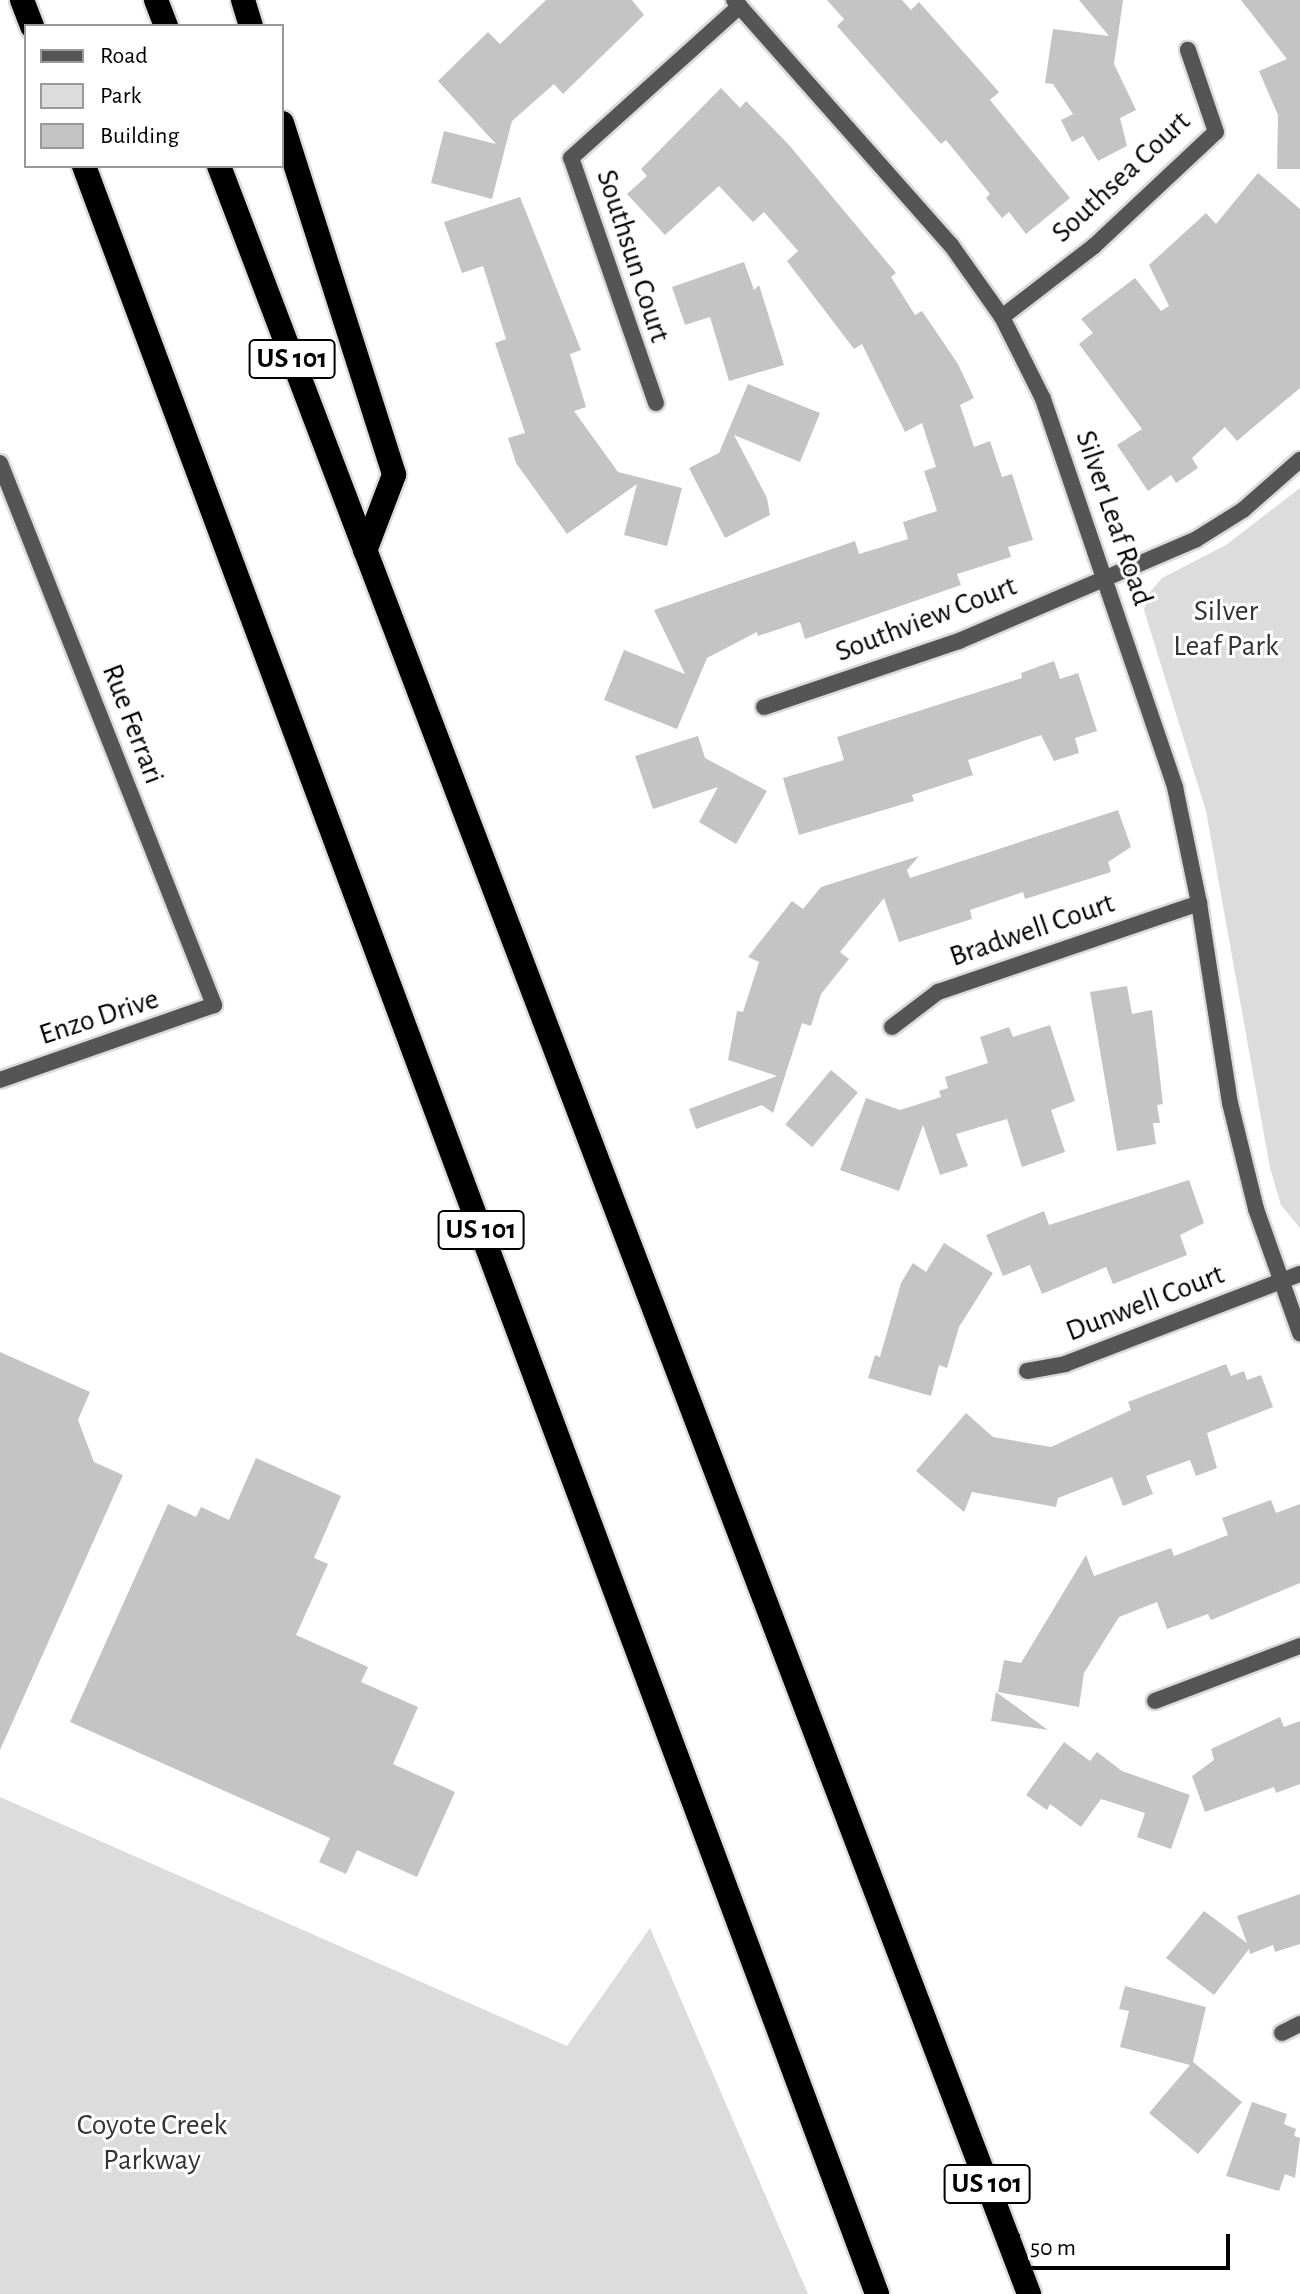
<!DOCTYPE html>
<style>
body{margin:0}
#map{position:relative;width:1300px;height:2294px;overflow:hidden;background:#fff;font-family:"Alegreya Sans",sans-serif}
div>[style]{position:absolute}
.green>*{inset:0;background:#dcdcdc}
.building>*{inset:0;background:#c4c4c4;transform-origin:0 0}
.roads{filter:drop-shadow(2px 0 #dbdbdb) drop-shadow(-2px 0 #dbdbdb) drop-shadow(0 2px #dbdbdb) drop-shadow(0 -2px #dbdbdb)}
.minor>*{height:16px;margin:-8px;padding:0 8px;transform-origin:8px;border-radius:8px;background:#555}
.tertiary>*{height:16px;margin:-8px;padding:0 8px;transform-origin:8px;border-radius:8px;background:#555}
.motorway>*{height:24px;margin:-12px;padding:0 12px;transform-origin:12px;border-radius:12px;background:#000}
span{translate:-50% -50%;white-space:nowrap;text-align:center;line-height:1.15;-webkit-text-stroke:6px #fff;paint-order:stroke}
.shield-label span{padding:2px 6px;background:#fff;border:2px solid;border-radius:6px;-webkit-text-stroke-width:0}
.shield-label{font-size:28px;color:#000;font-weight:700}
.street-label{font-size:30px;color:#000}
.park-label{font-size:30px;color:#333}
.legend{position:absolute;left:24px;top:24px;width:260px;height:144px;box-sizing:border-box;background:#fff;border:2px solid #999;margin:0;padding:10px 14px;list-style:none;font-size:24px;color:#000}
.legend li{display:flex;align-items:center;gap:16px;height:40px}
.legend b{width:40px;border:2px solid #999}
.scale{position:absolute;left:1016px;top:2234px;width:214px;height:36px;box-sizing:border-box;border:4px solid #000;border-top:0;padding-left:10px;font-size:24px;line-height:28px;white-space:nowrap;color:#000;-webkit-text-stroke:6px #fff;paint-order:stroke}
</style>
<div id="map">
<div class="green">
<div style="clip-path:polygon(1300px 488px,1300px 1228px,1281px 1205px,1270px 1168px,1206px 811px,1144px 610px,1149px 593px,1162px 578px,1226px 545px)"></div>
<div style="clip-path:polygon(0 1797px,567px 2046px,650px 1928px,808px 2294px,0 2294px)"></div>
</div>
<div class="building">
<div style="clip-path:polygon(546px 0,632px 0,644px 15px,563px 94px,554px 84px,512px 121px,492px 199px,431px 183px,444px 131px,496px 144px,438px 81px,488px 32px,500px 44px)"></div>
<div style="clip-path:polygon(827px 0,902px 0,911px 10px,919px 2px,999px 92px,990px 100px,1070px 198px,1026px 234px,1009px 212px,1002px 218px,986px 198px,990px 194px,946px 140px,941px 144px,837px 26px,844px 19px)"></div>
<div style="clip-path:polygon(1079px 0,1123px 0,1114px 64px,1136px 110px,1120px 118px,1127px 146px,1098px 161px,1083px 136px,1072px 142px,1061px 120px,1073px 114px,1053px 84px,1045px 83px,1053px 29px,1109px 36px)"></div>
<div style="clip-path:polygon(1241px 0,1300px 0,1300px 169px,1277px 169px,1278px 115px,1259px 71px,1287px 59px)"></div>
<div style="clip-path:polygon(721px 88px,740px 108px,746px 101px,789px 145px,896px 273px,891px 277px,915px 315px,922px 311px,958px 364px,974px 398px,960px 405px,974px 447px,990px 441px,1002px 477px,1012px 474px,1033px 540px,1008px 547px,1011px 557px,957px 574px,961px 585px,805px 639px,800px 622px,758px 636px,757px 632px,707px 658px,677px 729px,604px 700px,624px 650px,685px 674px,654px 610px,855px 541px,859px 554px,908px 539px,903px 522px,937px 511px,924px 471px,936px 467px,922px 423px,905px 432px,862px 344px,854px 349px,787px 261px,798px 251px,764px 212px,753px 222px,719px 186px,665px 235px,627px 194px,647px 176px,641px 169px)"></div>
<div style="clip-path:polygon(1258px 173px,1300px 209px,1300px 388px,1237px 441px,1225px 427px,1192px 458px,1198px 468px,1176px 483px,1171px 475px,1148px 491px,1117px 445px,1142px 429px,1079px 344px,1093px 333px,1081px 319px,1135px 278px,1161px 311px,1169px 306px,1149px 265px,1206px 213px,1216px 224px)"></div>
<div style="clip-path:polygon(520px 197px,581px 350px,570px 354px,586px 407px,574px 411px,618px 472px,682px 488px,667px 546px,624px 535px,637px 484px,567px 534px,516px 463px,508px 438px,525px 433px,495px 343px,506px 339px,483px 266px,462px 273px,444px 222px)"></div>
<div style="clip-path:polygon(744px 262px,754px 290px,759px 285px,784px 365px,729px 381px,710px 317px,685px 325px,672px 287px)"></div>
<div style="clip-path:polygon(748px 384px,820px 413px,800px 462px,734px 435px,767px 498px,770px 515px,725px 538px,689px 468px,719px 453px)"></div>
<div style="clip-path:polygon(1054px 661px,1060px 679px,1078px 673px,1097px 731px,1075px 738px,1079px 753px,1054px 761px,1041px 735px,968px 760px,973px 775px,912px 795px,914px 801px,799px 835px,783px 778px,844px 760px,837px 737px,1022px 678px,1021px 673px)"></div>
<div style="clip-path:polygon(698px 736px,705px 758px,767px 791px,736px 844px,699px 822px,718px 787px,653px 809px,635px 756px)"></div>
<div style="clip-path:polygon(1118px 810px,1131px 847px,1108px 862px,1111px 872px,1025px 899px,1023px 892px,970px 910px,972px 919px,899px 942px,884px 898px,840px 952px,849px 959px,821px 994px,811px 1026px,802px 1023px,773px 1113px,762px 1105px,696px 1129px,689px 1109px,777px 1076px,728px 1060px,737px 1011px,743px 1012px,759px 962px,748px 957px,792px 901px,803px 909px,821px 887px,919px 856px,907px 870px,910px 878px)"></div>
<div style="clip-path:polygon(1127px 986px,1132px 1014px,1152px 1010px,1163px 1104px,1157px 1105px,1160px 1123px,1153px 1123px,1156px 1144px,1117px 1151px,1090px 992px)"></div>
<div style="clip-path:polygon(1050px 1025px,1075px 1101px,1051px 1110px,1065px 1152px,1022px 1167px,1007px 1119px,956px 1134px,968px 1166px,940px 1175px,923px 1125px,899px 1191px,840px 1170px,866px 1098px,900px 1110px,941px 1097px,939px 1091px,948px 1088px,945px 1077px,988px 1063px,980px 1037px,1009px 1027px,1013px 1037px)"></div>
<div style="left:831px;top:1070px;width:35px;height:71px;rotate:40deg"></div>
<div style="clip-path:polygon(1189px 1180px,1204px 1223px,1180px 1235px,1187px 1255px,1113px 1284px,1106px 1267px,1042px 1294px,1030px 1265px,1003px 1276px,986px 1235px,1044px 1211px,1049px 1225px)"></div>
<div style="clip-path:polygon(944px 1243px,993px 1273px,959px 1327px,947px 1368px,939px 1365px,931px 1396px,868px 1378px,875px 1355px,880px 1357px,901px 1283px,913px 1263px,926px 1272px)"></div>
<div style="clip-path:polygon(0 1352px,90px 1392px,78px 1420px,94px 1462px,123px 1475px,0 1750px)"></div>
<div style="clip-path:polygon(1226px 1364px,1231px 1376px,1244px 1371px,1247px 1380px,1261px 1375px,1273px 1407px,1207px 1433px,1217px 1468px,1196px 1476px,1190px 1460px,1146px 1476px,1153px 1494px,1123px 1506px,1112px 1477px,1058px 1498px,1056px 1507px,972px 1492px,964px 1512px,916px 1471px,966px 1413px,993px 1437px,1051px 1447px,1131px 1410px,1128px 1402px)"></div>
<div style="clip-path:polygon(256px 1458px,341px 1496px,314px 1558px,328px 1564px,296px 1635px,368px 1667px,361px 1682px,418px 1707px,393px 1764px,455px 1792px,417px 1877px,357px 1850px,346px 1874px,319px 1862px,330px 1838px,70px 1722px,168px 1504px,196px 1517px,201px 1507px,229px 1520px)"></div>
<div style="clip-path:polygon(1271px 1500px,1276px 1513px,1300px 1504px,1300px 1583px,1211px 1620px,1208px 1614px,1167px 1629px,1157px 1602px,1119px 1617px,1084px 1673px,1079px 1707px,998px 1692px,1004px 1660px,1021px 1663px,1086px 1555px,1094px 1576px,1171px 1548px,1174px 1556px,1228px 1535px,1222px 1518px)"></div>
<div style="clip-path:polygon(996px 1692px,1048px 1730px,991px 1721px)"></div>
<div style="clip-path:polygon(1280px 1717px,1284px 1727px,1300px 1721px,1300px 1784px,1276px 1793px,1274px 1787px,1205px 1812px,1192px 1776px,1214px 1760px,1211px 1749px)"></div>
<div style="clip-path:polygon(1064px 1742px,1090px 1761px,1097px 1752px,1122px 1771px,1190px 1795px,1171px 1849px,1137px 1837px,1145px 1813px,1101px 1799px,1081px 1827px,1050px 1804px,1047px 1810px,1026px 1795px)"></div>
<div style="clip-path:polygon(1300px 1894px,1300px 1944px,1275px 1952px,1273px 1945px,1250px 1954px,1249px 1949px,1214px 1995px,1166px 1958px,1204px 1911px,1247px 1943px,1237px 1916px)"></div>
<div style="clip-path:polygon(1125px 1986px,1206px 2007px,1193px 2062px,1242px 2102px,1198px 2154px,1149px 2113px,1190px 2065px,1120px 2047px,1129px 2011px,1119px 2009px)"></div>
<div style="clip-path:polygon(1252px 2102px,1287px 2114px,1284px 2124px,1296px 2129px,1294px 2136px,1300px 2138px,1295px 2178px,1285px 2174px,1279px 2191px,1226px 2176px)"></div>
</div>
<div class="roads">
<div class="minor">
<div style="left:1002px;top:317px;width:115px;rotate:-37.6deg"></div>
<div style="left:1093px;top:247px;width:168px;rotate:-43.1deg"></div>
<div style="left:1216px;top:132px;width:87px;rotate:-108.9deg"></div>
<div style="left:656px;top:403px;width:259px;rotate:-109.1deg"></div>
<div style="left:571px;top:158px;width:227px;rotate:-42deg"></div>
<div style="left:0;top:463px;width:583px;rotate:68.45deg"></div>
<div style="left:214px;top:1005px;width:227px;rotate:160.7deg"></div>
<div style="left:764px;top:707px;width:206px;rotate:-18.7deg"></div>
<div style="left:959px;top:641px;width:257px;rotate:-23.2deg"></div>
<div style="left:1195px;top:540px;width:57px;rotate:-32deg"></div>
<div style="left:1243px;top:510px;width:76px;rotate:-41.3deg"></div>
<div style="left:892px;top:1027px;width:58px;rotate:-37.3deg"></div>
<div style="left:938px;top:992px;width:276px;rotate:-18.8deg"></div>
<div style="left:1027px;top:1371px;width:39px;rotate:-10deg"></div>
<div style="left:1065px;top:1364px;width:252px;rotate:-21deg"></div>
<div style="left:1155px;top:1701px;width:155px;rotate:-20.8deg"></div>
<div style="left:1282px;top:2033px;width:20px;rotate:-27deg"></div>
</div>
<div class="tertiary">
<div style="left:734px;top:0;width:327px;rotate:48.5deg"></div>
<div style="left:951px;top:245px;width:88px;rotate:54.7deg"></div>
<div style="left:1002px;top:317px;width:92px;rotate:63.4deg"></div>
<div style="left:1043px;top:399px;width:410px;rotate:71.2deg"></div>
<div style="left:1175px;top:787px;width:118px;rotate:78.3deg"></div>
<div style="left:1199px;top:903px;width:202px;rotate:81.2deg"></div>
<div style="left:1230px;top:1103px;width:109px;rotate:76.2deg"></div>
<div style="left:1256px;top:1209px;width:132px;rotate:70.5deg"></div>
</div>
<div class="motorway">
<div style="left:22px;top:0;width:28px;rotate:69deg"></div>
<div style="left:156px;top:0;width:28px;rotate:69deg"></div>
<div style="left:243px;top:0;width:27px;rotate:73deg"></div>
<div style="left:282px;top:123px;width:369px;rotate:72.3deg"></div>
<div style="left:394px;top:475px;width:81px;rotate:110.9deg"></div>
<div style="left:84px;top:166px;width:2271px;rotate:69.56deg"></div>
<div style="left:219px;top:166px;width:2277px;rotate:69.16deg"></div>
</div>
</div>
<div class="shield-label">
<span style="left:292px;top:359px">US 101</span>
<span style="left:481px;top:1230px">US 101</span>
<span style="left:987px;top:2184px">US 101</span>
</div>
<div class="street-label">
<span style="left:1121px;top:177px;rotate:-43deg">Southsea Court</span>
<span style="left:633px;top:256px;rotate:72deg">Southsun Court</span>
<span style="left:1114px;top:518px;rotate:71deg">Silver Leaf Road</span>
<span style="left:926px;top:619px;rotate:-21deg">Southview Court</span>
<span style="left:133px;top:724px;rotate:69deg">Rue Ferrari</span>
<span style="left:1032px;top:930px;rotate:-19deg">Bradwell Court</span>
<span style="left:99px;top:1017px;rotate:-18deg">Enzo Drive</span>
<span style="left:1145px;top:1303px;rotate:-21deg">Dunwell Court</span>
</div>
<div class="park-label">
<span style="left:1226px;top:628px">Silver<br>Leaf Park</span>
<span style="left:152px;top:2142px">Coyote Creek<br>Parkway</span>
</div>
<ul class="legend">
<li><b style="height:10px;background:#555"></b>Road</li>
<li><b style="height:22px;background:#dcdcdc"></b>Park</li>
<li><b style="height:22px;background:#c4c4c4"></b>Building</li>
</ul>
<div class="scale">50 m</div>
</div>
